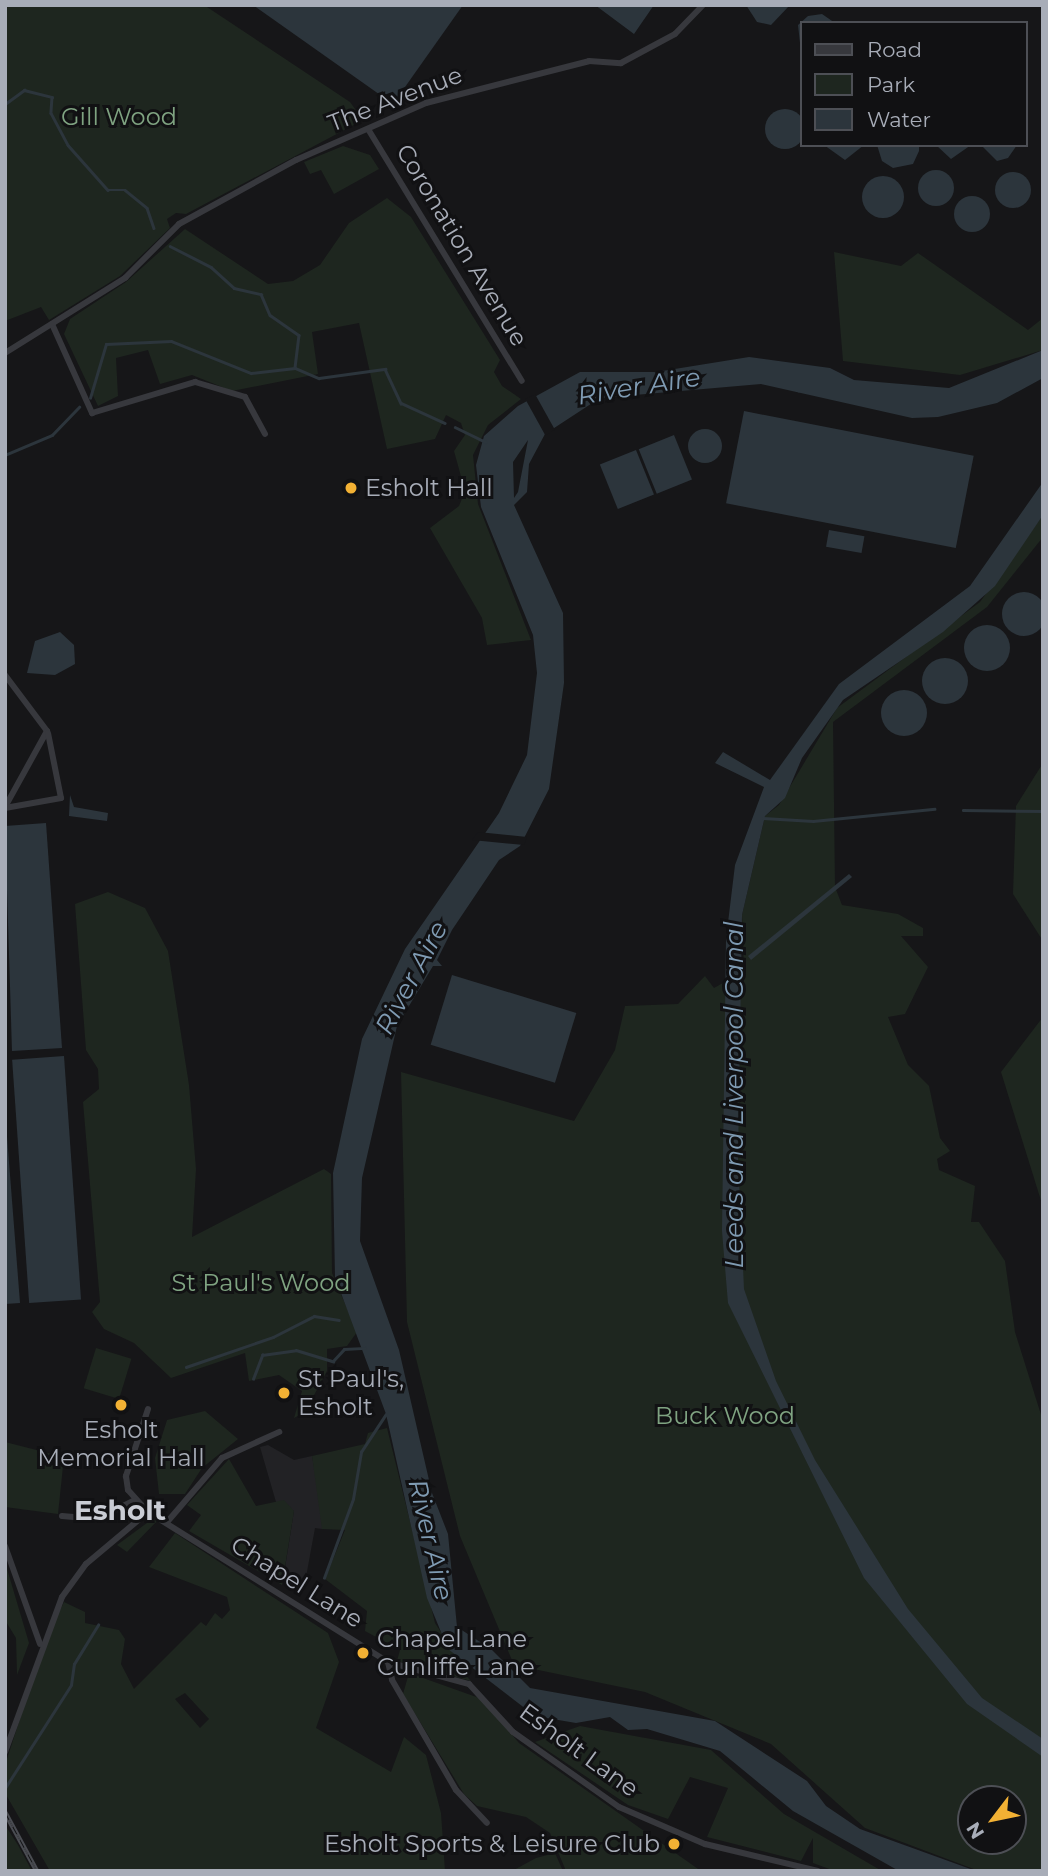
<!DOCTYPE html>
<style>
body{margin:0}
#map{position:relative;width:1048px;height:1876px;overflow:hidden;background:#161618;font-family:Montserrat,sans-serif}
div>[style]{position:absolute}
.built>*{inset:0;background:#222225}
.green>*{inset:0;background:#1e261f;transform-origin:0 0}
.water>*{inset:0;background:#2c353c;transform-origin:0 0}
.round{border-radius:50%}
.pier>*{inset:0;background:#161618;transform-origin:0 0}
.stream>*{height:2.5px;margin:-1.25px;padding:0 1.25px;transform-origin:1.25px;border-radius:1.25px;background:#2c353c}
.street>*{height:6px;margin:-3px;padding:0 3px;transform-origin:3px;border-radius:3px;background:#37383d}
.rail>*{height:5px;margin-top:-2.5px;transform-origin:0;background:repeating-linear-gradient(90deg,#111113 0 8px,#4a4c52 0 16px);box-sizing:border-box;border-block:2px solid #4a4c52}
.dots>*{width:19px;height:19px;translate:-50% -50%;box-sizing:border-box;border:4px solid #111113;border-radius:50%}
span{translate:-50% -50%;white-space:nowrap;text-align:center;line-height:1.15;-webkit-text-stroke:6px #111113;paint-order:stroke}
.street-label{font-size:24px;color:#a8adb8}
.park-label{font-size:24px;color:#7fa381}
.poi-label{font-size:24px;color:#a8adb8}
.left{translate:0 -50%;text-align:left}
.right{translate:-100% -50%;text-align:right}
.water-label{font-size:26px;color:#7f9bb3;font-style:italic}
.quarter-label{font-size:28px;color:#c9ccd4;font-weight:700}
.frame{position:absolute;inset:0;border:7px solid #a8adb8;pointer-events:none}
.legend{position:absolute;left:800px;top:21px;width:228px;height:126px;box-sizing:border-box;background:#111113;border:2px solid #4d4f55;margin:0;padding:9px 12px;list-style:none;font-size:21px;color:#a8adb8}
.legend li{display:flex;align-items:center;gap:14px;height:35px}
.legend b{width:35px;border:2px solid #4d4f55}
.north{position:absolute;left:957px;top:1785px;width:70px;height:70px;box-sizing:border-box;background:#111113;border:2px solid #4d4f55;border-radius:50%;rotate:238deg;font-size:19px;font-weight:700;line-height:28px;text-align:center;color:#a8adb8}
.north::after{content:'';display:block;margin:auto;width:24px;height:32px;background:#f2b134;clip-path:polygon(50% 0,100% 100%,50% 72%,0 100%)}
</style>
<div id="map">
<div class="built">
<div style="clip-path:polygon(268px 1445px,294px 1460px,312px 1456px,324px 1520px,322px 1529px,315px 1528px,304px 1588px,283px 1581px,294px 1511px,276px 1502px,260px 1447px)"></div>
</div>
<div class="green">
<div style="clip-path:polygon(5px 5px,204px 5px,350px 102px,363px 120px,186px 214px,176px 213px,167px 219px,170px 228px,120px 276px,49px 320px,41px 307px,5px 321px)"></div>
<div style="clip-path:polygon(343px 146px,370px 155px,379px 169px,334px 194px,321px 170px,310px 174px,304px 162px)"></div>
<div style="clip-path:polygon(387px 198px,411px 217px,500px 360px,494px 372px,502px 386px,521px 399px,488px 425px,473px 455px,478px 504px,531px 640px,487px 645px,482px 618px,430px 528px,459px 506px,465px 491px,454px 451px,465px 435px,461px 423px,446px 415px,435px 439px,387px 449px,359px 323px,312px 332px,318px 374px,232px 391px,192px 375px,160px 384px,148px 350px,116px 358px,118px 396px,98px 406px,64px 334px,70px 319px,126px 282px,185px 229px,268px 284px,293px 281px,320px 265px,349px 223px)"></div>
<div style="clip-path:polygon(834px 252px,901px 266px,918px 253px,1028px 330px,1043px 318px,1043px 350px,960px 375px,843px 361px)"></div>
<div style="clip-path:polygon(evenodd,1043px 515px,1043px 537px,987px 607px,833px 722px,835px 887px,842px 905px,898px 914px,923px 928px,923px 936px,901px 936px,928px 967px,905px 1014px,888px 1017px,908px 1065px,929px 1086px,940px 1138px,950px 1151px,937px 1159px,939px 1170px,975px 1186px,971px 1222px,979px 1222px,1005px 1261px,1015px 1332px,1043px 1421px,1043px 1871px,979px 1871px,865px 1828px,771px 1744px,645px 1692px,514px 1665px,460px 1536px,407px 1322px,401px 1072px,574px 1121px,615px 1050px,625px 1006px,678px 1004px,705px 976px,714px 988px,744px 971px,742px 915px,765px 816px,779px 805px,837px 708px,980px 602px,1043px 515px,971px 1799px,1013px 1799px,1013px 1841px,971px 1841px,971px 1799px)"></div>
<div style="clip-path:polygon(1043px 763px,1043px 941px,1013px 894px,1016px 806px)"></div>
<div style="clip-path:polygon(108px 892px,145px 908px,168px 951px,189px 1085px,196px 1169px,192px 1237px,324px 1169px,331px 1174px,332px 1273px,357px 1332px,347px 1346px,327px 1349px,327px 1371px,305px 1412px,294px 1418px,302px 1391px,279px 1375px,249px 1381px,245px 1353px,171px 1378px,134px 1343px,104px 1329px,92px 1312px,100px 1302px,83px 1102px,99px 1089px,98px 1069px,86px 1050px,75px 904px)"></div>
<div style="clip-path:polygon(1043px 1017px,1043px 1207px,1001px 1072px)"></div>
<div style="left:96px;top:1348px;width:37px;height:42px;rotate:17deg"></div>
<div style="clip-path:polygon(205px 1411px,238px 1439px,202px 1468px,185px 1494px,159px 1494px,155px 1458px,167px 1420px)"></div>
<div style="clip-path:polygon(387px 1428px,435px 1623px,456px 1655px,450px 1659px,471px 1681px,397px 1661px,400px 1650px,365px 1631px,367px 1611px,325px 1579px,345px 1530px,322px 1529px,312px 1456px,365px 1444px,368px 1433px)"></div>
<div style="clip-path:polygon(5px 1442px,64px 1457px,58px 1514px,5px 1507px)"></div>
<div style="clip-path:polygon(229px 1459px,256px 1506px,284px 1500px,294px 1511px,282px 1585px,189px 1531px,201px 1515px,187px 1505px)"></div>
<div style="clip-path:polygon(159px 1519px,127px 1552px,117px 1545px,151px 1520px)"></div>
<div style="clip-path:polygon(evenodd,175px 1533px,328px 1633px,339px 1662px,316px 1728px,391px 1772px,404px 1737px,426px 1755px,441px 1813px,445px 1871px,50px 1871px,5px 1793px,5px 1765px,46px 1639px,64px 1602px,85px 1612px,85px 1623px,119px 1630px,125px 1639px,121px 1664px,134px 1689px,201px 1622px,206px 1626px,215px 1613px,222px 1619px,230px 1610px,227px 1597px,149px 1567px,175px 1533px,185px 1693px,209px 1719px,200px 1728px,175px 1699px,185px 1693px)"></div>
<div style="clip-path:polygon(5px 1562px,29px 1643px,17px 1675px,16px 1638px,5px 1620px)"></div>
<div style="clip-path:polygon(409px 1673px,482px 1699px,519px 1743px,701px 1871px,566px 1871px,550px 1833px,526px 1817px,477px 1806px,464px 1794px,403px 1694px)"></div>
<div style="clip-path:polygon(580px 1726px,711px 1750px,784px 1814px,882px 1871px,835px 1871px,813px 1863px,813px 1838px,801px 1861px,707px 1837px,728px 1788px,690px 1777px,668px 1819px,628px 1805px,535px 1742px)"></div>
<div style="clip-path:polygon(5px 1825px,18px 1845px,32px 1871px,5px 1871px)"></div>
<div style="clip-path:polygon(555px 1853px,563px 1871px,512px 1871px,536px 1858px)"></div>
</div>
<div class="water">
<div style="clip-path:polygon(253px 5px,463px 5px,393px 104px)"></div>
<div style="clip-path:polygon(595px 5px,626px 6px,654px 5px,634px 34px)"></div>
<div style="clip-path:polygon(746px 5px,790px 5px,771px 25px,757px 22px)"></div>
<div style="clip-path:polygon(822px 14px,835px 23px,801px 23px,801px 52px,798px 25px,808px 16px)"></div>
<div class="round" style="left:765px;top:109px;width:40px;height:40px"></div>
<div style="clip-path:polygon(824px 145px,864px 145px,845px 160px)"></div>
<div style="clip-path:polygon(877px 145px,919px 145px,919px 151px,913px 164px,893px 168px,882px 161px)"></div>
<div style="clip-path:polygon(936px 145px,971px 145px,951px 159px)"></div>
<div style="clip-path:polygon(981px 145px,1017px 145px,1008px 158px,997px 161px)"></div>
<div class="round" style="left:918px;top:170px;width:36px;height:36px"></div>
<div class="round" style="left:995px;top:172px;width:36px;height:36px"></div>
<div class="round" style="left:862px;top:176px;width:42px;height:42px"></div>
<div class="round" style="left:954px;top:196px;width:36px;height:36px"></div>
<div style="clip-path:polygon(evenodd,1043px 350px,1043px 378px,997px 403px,938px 417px,912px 418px,761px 384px,600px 398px,545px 434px,529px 464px,527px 492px,514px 505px,563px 613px,564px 683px,549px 789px,520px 846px,499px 860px,452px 930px,437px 960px,442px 966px,433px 966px,397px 1026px,362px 1178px,360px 1241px,399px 1350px,432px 1493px,448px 1534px,457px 1627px,491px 1649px,530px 1688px,715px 1721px,807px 1781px,826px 1806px,860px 1829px,976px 1871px,899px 1871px,793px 1811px,720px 1751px,647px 1729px,628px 1730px,610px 1717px,576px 1723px,535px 1716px,448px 1649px,427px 1598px,386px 1414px,335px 1277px,333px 1173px,362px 1039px,405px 949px,499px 813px,527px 755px,537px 673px,533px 635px,481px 507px,476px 465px,484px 436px,518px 406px,580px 372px,656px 372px,749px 357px,830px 368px,854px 380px,949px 388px,1043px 350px,528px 440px,518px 492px,514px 498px,513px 462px,528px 440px)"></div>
<div style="left:744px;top:411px;width:234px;height:94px;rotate:11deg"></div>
<div class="round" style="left:688px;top:429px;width:34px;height:34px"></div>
<div style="left:674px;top:435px;width:48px;height:38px;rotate:68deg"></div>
<div style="left:636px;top:450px;width:48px;height:39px;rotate:68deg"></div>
<div style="clip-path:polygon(1043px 482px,1043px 515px,995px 586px,943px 632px,843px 700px,802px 758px,785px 798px,765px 816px,742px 915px,738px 1158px,744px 1289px,776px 1381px,815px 1460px,908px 1609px,982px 1698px,1043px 1739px,1043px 1757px,967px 1704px,864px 1578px,728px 1303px,722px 1231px,726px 939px,735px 865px,764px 787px,715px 763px,723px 752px,770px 780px,839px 684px,970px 586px)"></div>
<div style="left:829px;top:530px;width:36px;height:17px;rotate:10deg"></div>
<div class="round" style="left:1002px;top:592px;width:44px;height:44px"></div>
<div class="round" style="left:964px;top:625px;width:46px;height:46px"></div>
<div style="clip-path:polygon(60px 632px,74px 645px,75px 664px,55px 675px,27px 673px,35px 641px)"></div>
<div class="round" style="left:922px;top:658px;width:46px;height:46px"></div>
<div class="round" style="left:881px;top:690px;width:46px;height:46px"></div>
<div style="clip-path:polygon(70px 795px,74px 807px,108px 813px,107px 821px,69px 816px)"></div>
<div style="clip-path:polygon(46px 823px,62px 1048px,12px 1051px,5px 826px)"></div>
<div style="clip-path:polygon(849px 874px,852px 877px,751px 960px,748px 956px)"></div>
<div style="left:452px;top:975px;width:130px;height:73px;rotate:17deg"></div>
<div style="left:64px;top:1056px;width:244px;height:52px;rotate:86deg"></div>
<div style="clip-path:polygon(5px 1111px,20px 1303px,5px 1304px)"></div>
</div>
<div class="pier">
<div style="left:535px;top:394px;width:41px;height:11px;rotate:61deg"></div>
<div style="clip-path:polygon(478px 832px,527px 837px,524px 845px,472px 840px)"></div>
</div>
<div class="stream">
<div style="left:5px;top:104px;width:24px;rotate:-36deg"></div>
<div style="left:24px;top:90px;width:29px;rotate:14deg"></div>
<div style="left:52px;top:97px;width:16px;rotate:94deg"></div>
<div style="left:51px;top:113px;width:36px;rotate:62deg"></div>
<div style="left:68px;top:145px;width:60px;rotate:48.4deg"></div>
<div style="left:108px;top:190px;width:17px"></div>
<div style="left:125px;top:190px;width:28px;rotate:39deg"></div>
<div style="left:147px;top:208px;width:21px;rotate:71deg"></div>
<div style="left:170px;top:246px;width:46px;rotate:27.1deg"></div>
<div style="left:211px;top:267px;width:31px;rotate:42deg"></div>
<div style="left:234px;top:288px;width:28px;rotate:13deg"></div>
<div style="left:261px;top:294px;width:23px;rotate:67deg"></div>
<div style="left:270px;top:315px;width:35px;rotate:35deg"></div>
<div style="left:299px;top:335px;width:32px;rotate:97deg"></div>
<div style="left:90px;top:398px;width:56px;rotate:-73.5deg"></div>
<div style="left:106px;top:344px;width:65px;rotate:-2.6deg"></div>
<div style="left:171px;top:341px;width:86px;rotate:21.8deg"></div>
<div style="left:251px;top:373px;width:44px;rotate:-6.5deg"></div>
<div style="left:295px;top:368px;width:26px;rotate:23deg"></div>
<div style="left:319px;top:378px;width:67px;rotate:-7.8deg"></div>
<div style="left:385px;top:369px;width:38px;rotate:65deg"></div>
<div style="left:401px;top:403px;width:48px;rotate:24.4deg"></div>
<div style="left:455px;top:427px;width:34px;rotate:26deg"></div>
<div style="left:5px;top:455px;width:51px;rotate:-23.1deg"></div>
<div style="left:52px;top:435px;width:39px;rotate:-46deg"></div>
<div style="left:963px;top:810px;width:80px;rotate:0.7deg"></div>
<div style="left:763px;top:818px;width:50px;rotate:3.4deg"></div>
<div style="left:813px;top:821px;width:122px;rotate:-5.7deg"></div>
<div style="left:186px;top:1367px;width:92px;rotate:-19deg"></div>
<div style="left:273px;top:1337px;width:46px;rotate:-27.1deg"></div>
<div style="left:314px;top:1316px;width:25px;rotate:9deg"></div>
<div style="left:253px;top:1379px;width:26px;rotate:-69deg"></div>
<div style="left:262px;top:1355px;width:34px;rotate:-8deg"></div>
<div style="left:296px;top:1350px;width:39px;rotate:17deg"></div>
<div style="left:333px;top:1361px;width:16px;rotate:-47deg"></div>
<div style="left:344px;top:1349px;width:21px;rotate:-3deg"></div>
<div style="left:324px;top:1578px;width:84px;rotate:-69.8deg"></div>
<div style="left:353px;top:1499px;width:48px;rotate:-80.3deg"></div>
<div style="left:361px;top:1452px;width:45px;rotate:-56.7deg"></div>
<div style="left:5px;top:1788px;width:122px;rotate:-57.3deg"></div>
<div style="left:71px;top:1685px;width:21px;rotate:-82deg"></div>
<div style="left:74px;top:1664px;width:46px;rotate:-58.4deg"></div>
</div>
<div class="street">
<div style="left:368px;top:129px;width:295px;rotate:58.6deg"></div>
<div style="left:52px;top:324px;width:98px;rotate:65.8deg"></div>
<div style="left:92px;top:413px;width:108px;rotate:-16.8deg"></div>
<div style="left:195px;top:382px;width:52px;rotate:16.7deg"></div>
<div style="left:245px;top:397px;width:42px;rotate:61.6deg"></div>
<div style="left:5px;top:353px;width:142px;rotate:-32deg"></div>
<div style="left:125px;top:278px;width:76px;rotate:-45deg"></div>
<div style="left:179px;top:224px;width:133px;rotate:-28.7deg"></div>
<div style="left:296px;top:160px;width:142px;rotate:-23.7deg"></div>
<div style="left:426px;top:103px;width:168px;rotate:-14.4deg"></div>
<div style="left:589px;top:61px;width:32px;rotate:4deg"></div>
<div style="left:621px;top:63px;width:61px;rotate:-28.2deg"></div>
<div style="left:675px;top:34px;width:40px;rotate:-46deg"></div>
<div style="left:5px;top:675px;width:70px;rotate:53.1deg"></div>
<div style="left:47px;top:731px;width:87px;rotate:118.9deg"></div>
<div style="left:5px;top:808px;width:57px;rotate:-10.1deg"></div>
<div style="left:61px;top:798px;width:66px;rotate:-101.3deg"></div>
<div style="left:148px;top:1409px;width:71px;rotate:108.2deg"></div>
<div style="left:126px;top:1476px;width:14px;rotate:82deg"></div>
<div style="left:128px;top:1490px;width:30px;rotate:48deg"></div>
<div style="left:148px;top:1512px;width:283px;rotate:32deg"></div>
<div style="left:388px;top:1662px;width:84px;rotate:15.2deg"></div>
<div style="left:469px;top:1684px;width:65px;rotate:47.5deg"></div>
<div style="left:513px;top:1732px;width:130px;rotate:35.3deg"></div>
<div style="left:619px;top:1807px;width:94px;rotate:23.3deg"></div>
<div style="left:705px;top:1844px;width:116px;rotate:13.4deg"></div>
<div style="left:62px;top:1516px;width:35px;rotate:5deg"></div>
<div style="left:97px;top:1519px;width:42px;rotate:-26.6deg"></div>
<div style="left:168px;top:1521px;width:83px;rotate:-49.4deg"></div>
<div style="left:222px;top:1458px;width:63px;rotate:-24.5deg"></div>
<div style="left:5px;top:1546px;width:104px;rotate:70.3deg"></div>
<div style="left:388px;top:1662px;width:18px;rotate:77deg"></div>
<div style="left:392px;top:1680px;width:127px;rotate:59.8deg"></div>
<div style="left:456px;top:1790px;width:45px;rotate:46.8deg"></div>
<div style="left:5px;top:1752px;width:165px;rotate:-69.8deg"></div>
<div style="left:62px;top:1597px;width:41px;rotate:-54deg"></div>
<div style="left:86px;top:1564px;width:81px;rotate:-40deg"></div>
</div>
<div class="rail">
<div style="left:5px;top:1812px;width:67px;rotate:61.5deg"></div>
</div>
<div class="dots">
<div style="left:351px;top:488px;background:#f2b134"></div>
<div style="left:284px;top:1393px;background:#f2b134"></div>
<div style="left:121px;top:1405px;background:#f2b134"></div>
<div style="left:363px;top:1653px;background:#f2b134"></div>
<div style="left:674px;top:1844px;background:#f2b134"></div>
</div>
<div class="street-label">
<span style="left:395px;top:99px;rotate:-21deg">The Avenue</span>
<span style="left:462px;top:245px;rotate:59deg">Coronation Avenue</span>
<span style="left:297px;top:1582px;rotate:32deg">Chapel Lane</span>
<span style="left:579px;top:1750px;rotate:36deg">Esholt Lane</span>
</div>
<div class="park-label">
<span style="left:119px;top:117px">Gill Wood</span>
<span style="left:261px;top:1283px">St Paul's Wood</span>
<span style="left:725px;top:1416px">Buck Wood</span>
</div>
<div class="poi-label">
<span class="left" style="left:365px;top:488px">Esholt Hall</span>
<span class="left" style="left:298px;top:1393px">St Paul's,<br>Esholt</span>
<span style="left:121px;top:1444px">Esholt<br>Memorial Hall</span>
<span class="left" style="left:377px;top:1653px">Chapel Lane<br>Cunliffe Lane</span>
<span class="right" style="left:660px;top:1844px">Esholt Sports &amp; Leisure Club</span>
</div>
<div class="water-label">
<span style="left:639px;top:387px;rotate:-9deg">River Aire</span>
<span style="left:412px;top:978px;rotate:-62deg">River Aire</span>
<span style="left:735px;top:1095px;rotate:-90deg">Leeds and Liverpool Canal</span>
<span style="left:430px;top:1540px;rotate:77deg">River Aire</span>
</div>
<div class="quarter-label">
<span style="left:120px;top:1510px">Esholt</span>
</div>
<div class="frame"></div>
<ul class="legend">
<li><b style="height:9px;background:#37383d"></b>Road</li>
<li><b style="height:19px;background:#1e261f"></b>Park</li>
<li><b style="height:19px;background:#2c353c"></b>Water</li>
</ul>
<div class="north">N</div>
</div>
